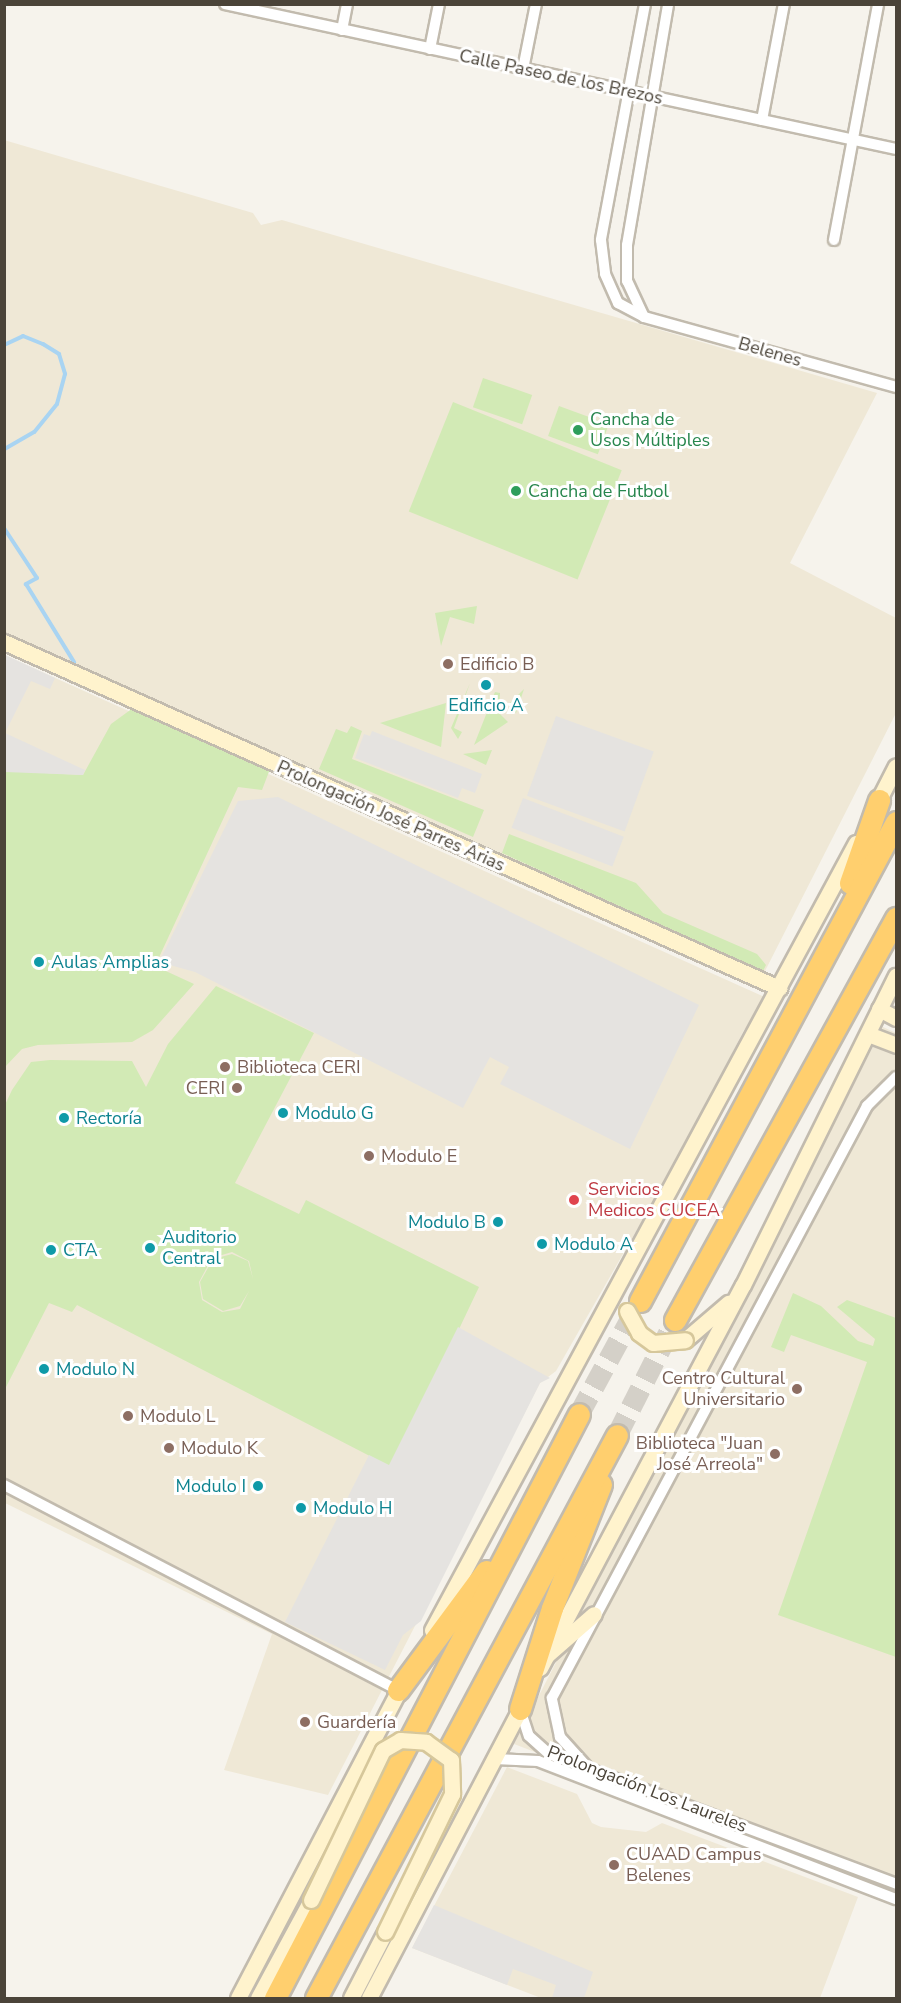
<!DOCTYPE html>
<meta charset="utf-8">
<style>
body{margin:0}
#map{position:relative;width:901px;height:2003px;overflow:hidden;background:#f6f3ec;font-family:"Nunito Sans",sans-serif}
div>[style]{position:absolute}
.education>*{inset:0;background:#efe8d6}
.green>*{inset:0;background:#d2eab5;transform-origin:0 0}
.parking>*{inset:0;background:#e5e3e0;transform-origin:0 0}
.stream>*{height:4px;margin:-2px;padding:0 2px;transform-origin:2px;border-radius:2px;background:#a9d4f2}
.motorway-tunnel>*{height:21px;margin-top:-10.5px;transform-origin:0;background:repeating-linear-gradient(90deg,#d4d0c8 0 21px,transparent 0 31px)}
.roads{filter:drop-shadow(2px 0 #c2bbae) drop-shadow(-2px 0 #c2bbae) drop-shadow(0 2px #c2bbae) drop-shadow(0 -2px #c2bbae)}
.minor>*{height:10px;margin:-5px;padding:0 5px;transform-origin:5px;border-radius:5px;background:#fff}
.secondary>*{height:15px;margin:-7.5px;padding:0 7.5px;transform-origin:7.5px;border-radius:7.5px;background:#fff3cd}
.motorway>*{height:21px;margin:-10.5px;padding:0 10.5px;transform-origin:10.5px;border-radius:10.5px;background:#ffcf6e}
.bridges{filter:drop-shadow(2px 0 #d6c79b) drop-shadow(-2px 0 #d6c79b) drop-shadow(0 2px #d6c79b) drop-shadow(0 -2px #d6c79b)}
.secondary-bridge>*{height:15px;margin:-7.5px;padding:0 7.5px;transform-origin:7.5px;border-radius:7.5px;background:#fff3cd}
.dots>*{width:16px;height:16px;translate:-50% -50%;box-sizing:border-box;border:3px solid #fff;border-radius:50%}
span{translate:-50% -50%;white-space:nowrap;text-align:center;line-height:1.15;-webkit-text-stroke:6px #fff;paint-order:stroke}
.street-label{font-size:18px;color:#4b4439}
.leisure-label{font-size:18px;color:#27864d}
.left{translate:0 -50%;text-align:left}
.education-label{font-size:18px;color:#785e54}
.right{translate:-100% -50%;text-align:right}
.culture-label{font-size:18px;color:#0d838f}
.health-label{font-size:18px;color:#be3a42}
.frame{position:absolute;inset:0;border:6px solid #4b4439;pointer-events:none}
</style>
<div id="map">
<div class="education">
<div style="clip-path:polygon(4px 140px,253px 213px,261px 225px,282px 220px,877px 393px,790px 563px,896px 618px,896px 713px,764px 973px,5px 635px)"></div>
<div style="clip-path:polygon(4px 655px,769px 999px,744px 1030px,682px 1151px,556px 1371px,540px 1383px,328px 1795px,224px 1770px,272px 1634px,5px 1503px)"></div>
<div style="clip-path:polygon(883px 1027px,896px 1033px,896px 1890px,514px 1744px)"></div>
<div style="clip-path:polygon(507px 1767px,577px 1794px,592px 1823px,601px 1827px,646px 1832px,662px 1823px,858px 1897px,820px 1998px,541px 1998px,412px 1948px)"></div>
</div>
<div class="green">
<div style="left:483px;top:378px;width:52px;height:31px;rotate:19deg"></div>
<div style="left:453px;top:402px;width:182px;height:118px;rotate:22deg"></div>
<div style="left:559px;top:406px;width:53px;height:32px;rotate:20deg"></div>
<div style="clip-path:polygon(477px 606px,474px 624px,450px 617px,441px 646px,435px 613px)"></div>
<div style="clip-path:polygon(470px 683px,454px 728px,462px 732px,458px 739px,451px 728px)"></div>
<div style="clip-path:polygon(524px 689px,516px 713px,508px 705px)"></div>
<div style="clip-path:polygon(495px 692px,500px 693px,499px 713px,508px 722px,474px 745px)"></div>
<div style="clip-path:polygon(446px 703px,441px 747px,380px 723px)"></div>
<div style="clip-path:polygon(133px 708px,270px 769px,262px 790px,238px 787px,155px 966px,194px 984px,153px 1030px,132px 1042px,38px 1045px,22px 1049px,5px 1067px,5px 771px,83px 775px,111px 724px)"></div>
<div style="clip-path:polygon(351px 726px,362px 731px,352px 759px,484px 810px,473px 837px,319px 769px,336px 729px,347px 733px)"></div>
<div style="clip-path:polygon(492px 750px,486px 765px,463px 754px)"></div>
<div style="clip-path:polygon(509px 834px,636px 883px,663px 913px,757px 954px,766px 965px,763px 971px,502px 853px)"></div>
<div style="clip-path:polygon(evenodd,216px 986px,314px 1033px,235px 1183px,299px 1214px,306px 1200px,479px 1287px,393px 1468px,77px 1305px,72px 1312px,49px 1303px,5px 1389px,4px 1107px,12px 1090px,31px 1062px,50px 1060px,132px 1061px,146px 1087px,168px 1044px,216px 986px,232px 1252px,249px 1261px,253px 1279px,248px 1261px,232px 1254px,213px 1259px,200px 1282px,203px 1299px,223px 1311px,240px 1306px,249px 1291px,240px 1309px,222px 1312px,202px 1300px,199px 1282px,212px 1258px,232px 1252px)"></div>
<div style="clip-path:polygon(793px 1293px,821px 1306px,858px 1341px,873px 1346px,875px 1339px,837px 1307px,847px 1300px,896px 1318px,896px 1657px,778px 1615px,867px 1362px,791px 1335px,784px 1352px,771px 1347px)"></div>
</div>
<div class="parking">
<div style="clip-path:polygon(5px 655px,55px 678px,50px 689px,31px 681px,5px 733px,85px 770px,83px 775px,5px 772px)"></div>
<div style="left:556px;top:716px;width:104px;height:85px;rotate:20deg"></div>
<div style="clip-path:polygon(372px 731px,482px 774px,475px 793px,462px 788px,458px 798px,355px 758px,364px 734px,370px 736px)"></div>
<div style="clip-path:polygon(278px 797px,699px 1005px,630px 1149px,500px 1084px,509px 1067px,490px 1057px,463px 1108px,195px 972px,159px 962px,238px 801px)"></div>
<div style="left:523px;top:798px;width:108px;height:32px;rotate:21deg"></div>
<div style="clip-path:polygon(458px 1327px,550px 1378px,540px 1383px,421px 1621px,403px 1635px,385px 1670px,285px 1622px,369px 1455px,389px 1465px)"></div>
<div style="clip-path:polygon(434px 1905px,593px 1972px,584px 1998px,552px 1998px,556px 1985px,513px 1969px,507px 1985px,412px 1948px)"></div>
</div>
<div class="stream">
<div style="left:4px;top:345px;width:21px;rotate:-25deg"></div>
<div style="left:23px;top:336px;width:22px;rotate:22deg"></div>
<div style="left:43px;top:344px;width:19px;rotate:32deg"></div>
<div style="left:59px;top:354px;width:21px;rotate:73deg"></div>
<div style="left:65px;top:374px;width:31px;rotate:105deg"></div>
<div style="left:57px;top:404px;width:36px;rotate:129deg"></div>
<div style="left:34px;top:432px;width:34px;rotate:150deg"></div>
<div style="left:4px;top:528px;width:60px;rotate:56.6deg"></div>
<div style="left:37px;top:578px;width:13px;rotate:151deg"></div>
<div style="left:26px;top:584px;width:92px;rotate:58.4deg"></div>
</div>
<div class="motorway-tunnel">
<div style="left:579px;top:1414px;width:128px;rotate:-61.6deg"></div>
<div style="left:617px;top:1435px;width:129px;rotate:-63.2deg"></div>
</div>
<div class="roads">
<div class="minor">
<div style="left:225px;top:4px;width:686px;rotate:12.19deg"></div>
<div style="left:645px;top:4px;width:240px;rotate:100.6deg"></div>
<div style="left:601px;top:240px;width:34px;rotate:83deg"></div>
<div style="left:605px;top:274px;width:32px;rotate:66deg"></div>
<div style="left:618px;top:303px;width:30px;rotate:28deg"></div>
<div style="left:644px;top:317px;width:262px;rotate:15.5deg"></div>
<div style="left:342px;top:30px;width:26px;rotate:-79deg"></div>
<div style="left:430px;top:49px;width:46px;rotate:-78.7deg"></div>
<div style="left:523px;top:69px;width:66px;rotate:-78.7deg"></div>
<div style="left:762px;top:120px;width:118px;rotate:-79.3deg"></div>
<div style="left:834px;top:240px;width:240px;rotate:-79.4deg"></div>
<div style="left:644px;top:317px;width:40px;rotate:-115deg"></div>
<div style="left:627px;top:281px;width:36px;rotate:-90deg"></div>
<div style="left:627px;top:245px;width:244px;rotate:-80.3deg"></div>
<div style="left:4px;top:1485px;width:444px;rotate:27.5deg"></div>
<div style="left:520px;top:1709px;width:28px;rotate:72deg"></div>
<div style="left:529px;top:1736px;width:27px;rotate:42deg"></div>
<div style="left:549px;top:1754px;width:371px;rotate:20.5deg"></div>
<div style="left:495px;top:1759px;width:43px;rotate:2.7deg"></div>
<div style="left:538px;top:1761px;width:384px;rotate:21.1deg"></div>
<div style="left:590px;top:1770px;width:45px;rotate:-132.3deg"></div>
<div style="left:560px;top:1737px;width:40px;rotate:-102deg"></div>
<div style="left:552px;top:1698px;width:671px;rotate:-61.98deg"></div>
<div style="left:867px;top:1106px;width:41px;rotate:-45deg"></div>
</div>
<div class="secondary">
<div style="left:4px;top:642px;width:849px;rotate:24.06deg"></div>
<div style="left:874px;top:809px;width:48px;rotate:-62.9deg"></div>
<div style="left:879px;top:1009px;width:19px;rotate:28deg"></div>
<div style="left:868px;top:1034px;width:30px;rotate:21deg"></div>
<div style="left:685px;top:1340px;width:57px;rotate:-40.7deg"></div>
<div style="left:432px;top:1630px;width:894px;rotate:-61.69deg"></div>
<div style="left:547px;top:1655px;width:62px;rotate:-41.1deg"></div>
<div style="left:540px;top:1668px;width:433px;rotate:-62.1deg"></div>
<div style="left:743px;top:1285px;width:345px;rotate:-63.7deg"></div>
<div style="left:238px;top:1998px;width:356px;rotate:-62.4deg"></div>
<div style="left:258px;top:1998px;width:111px;rotate:-61.6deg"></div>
<div style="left:351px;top:1998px;width:74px;rotate:-62.7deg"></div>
<div style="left:369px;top:1998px;width:335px;rotate:-62.4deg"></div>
</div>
<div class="motorway">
<div style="left:850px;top:883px;width:88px;rotate:-70.7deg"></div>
<div style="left:640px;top:1301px;width:543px;rotate:-61.88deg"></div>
<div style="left:675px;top:1320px;width:459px;rotate:-61.2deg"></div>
<div style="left:398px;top:1690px;width:148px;rotate:-53.5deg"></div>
<div style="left:520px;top:1709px;width:106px;rotate:-72.4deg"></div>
<div style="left:552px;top:1608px;width:133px;rotate:-68.4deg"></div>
<div style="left:275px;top:1998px;width:658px;rotate:-62.5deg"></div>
<div style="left:316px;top:1998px;width:638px;rotate:-61.87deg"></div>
</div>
</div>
<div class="bridges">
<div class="secondary-bridge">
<div style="left:627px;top:1311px;width:25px;rotate:61deg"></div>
<div style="left:639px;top:1333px;width:17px;rotate:36deg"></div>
<div style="left:653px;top:1343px;width:32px;rotate:-5deg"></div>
<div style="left:311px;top:1900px;width:166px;rotate:-64.4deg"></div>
<div style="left:383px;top:1750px;width:20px;rotate:-30deg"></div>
<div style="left:400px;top:1740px;width:26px;rotate:4deg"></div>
<div style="left:426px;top:1742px;width:31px;rotate:36deg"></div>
<div style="left:451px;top:1760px;width:34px;rotate:88deg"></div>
<div style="left:452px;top:1794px;width:153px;rotate:115.9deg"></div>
</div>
</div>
<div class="dots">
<div style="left:578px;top:430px;background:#2e9e5b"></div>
<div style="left:516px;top:491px;background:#2e9e5b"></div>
<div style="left:448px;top:664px;background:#8d6e63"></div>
<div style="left:486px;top:685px;background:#0f9aa8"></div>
<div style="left:39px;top:962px;background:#0f9aa8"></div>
<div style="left:225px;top:1067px;background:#8d6e63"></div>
<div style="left:237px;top:1088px;background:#8d6e63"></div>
<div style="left:283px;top:1113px;background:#0f9aa8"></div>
<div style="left:64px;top:1118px;background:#0f9aa8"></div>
<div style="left:369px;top:1156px;background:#8d6e63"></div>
<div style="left:574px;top:1200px;background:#e0444e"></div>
<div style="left:498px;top:1222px;background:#0f9aa8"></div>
<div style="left:542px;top:1244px;background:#0f9aa8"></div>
<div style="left:150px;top:1248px;background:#0f9aa8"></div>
<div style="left:51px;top:1250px;background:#0f9aa8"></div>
<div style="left:44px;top:1369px;background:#0f9aa8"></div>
<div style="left:797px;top:1389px;background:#8d6e63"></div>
<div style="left:128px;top:1416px;background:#8d6e63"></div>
<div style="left:169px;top:1448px;background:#8d6e63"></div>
<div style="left:775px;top:1454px;background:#8d6e63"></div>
<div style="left:258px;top:1486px;background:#0f9aa8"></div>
<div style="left:301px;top:1508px;background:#0f9aa8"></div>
<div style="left:305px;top:1722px;background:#8d6e63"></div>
<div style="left:614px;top:1865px;background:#8d6e63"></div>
</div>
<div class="street-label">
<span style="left:561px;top:77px;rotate:12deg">Calle Paseo de los Brezos</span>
<span style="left:770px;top:352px;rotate:16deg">Belenes</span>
<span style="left:391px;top:816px;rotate:24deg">Prolongación José Parres Arias</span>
<span style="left:647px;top:1789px;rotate:21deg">Prolongación Los Laureles</span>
</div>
<div class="leisure-label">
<span class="left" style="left:590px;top:430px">Cancha de<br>Usos Múltiples</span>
<span class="left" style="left:528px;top:491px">Cancha de Futbol</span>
</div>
<div class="education-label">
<span class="left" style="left:460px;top:664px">Edificio B</span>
<span class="left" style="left:237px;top:1067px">Biblioteca CERI</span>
<span class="right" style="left:225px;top:1088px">CERI</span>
<span class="left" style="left:381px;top:1156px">Modulo E</span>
<span class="right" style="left:785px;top:1389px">Centro Cultural<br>Universitario</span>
<span class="left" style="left:140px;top:1416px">Modulo L</span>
<span class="right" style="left:763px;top:1454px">Biblioteca "Juan<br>José Arreola"</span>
<span class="left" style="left:181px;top:1448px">Modulo K</span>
<span class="left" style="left:317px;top:1722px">Guardería</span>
<span class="left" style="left:626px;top:1865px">CUAAD Campus<br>Belenes</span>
</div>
<div class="culture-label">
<span style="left:486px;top:705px">Edificio A</span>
<span class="left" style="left:51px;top:962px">Aulas Amplias</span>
<span class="left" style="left:295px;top:1113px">Modulo G</span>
<span class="left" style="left:76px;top:1118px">Rectoría</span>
<span class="right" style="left:486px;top:1222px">Modulo B</span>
<span class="left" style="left:162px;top:1248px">Auditorio<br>Central</span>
<span class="left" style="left:554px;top:1244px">Modulo A</span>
<span class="left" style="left:63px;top:1250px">CTA</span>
<span class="left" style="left:56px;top:1369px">Modulo N</span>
<span class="right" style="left:246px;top:1486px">Modulo I</span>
<span class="left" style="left:313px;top:1508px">Modulo H</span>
</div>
<div class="health-label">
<span class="left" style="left:588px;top:1200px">Servicios<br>Medicos CUCEA</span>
</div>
<div class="frame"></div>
</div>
